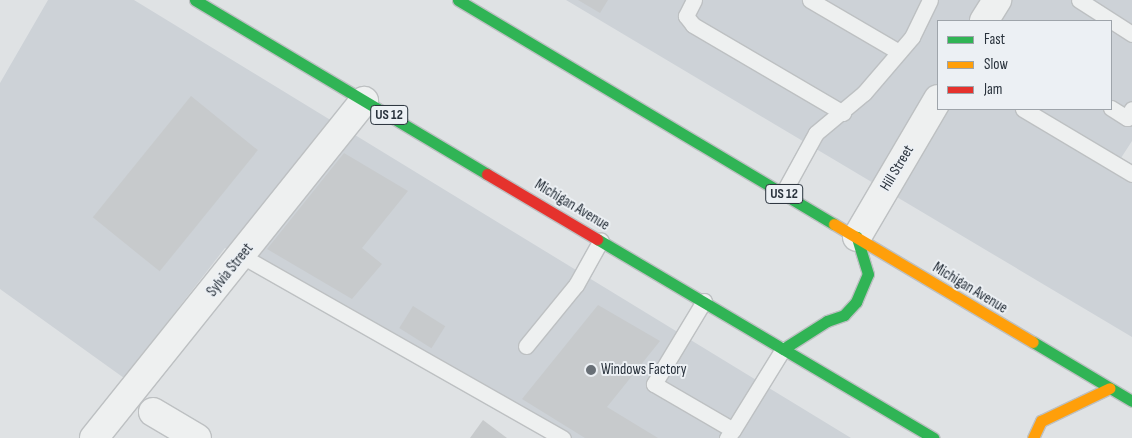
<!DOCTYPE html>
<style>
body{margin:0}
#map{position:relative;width:1132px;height:438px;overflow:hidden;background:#dfe2e4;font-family:"Sofia Sans Condensed",sans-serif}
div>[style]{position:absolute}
.built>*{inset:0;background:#cdd2d7}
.building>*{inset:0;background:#c7cacc;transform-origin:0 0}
.roads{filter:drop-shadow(1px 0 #bdc0c2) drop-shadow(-1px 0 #bdc0c2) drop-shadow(0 1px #bdc0c2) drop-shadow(0 -1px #bdc0c2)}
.lane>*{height:15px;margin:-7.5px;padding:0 7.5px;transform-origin:7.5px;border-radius:7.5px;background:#eef0f0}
.street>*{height:28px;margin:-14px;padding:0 14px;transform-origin:14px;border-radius:14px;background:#eef0f0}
.fast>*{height:11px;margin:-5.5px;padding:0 5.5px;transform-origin:5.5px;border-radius:5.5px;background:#30b455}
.slow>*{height:11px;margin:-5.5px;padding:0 5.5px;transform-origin:5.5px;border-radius:5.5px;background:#ff9f0a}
.jam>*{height:11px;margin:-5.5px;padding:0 5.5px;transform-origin:5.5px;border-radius:5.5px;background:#e5322d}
.dots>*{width:14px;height:14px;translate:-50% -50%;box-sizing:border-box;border:2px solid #ecf0f4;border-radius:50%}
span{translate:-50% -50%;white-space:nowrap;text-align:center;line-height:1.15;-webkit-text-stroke:4px #ecf0f4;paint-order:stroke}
.shield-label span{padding:1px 4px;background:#ecf0f4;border:1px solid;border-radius:4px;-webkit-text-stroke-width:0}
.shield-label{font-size:14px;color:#28313b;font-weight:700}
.street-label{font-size:15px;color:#28313b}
.poi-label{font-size:15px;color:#28313b}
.left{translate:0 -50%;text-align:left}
.legend{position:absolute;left:937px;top:20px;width:175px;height:90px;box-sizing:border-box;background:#ecf0f4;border:1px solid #9ea4aa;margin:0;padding:6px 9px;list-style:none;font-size:15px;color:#28313b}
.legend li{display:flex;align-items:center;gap:10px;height:25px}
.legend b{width:25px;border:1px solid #9ea4aa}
</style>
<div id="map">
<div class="built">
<div style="clip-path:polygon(48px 0,134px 0,851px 438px,556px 438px,225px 248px,124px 378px,0 289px,0 83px)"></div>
<div style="clip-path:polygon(evenodd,566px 0,1132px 0,1132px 141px,1121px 158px,1132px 164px,1132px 337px,566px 0,938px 21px,1111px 21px,1111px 109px,938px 109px,938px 21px)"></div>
</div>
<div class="building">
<div style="clip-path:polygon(578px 0,608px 0,600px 13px)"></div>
<div style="left:191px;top:96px;width:86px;height:156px;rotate:39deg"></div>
<div style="clip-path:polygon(344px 153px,408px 191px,362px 248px,382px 264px,352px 299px,267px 249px)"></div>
<div style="clip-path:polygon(598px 305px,660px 341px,607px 407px,658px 438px,585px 438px,522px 399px)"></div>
<div style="left:413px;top:306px;width:38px;height:26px;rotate:32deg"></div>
<div style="clip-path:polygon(483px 420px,507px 438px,470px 438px)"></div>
</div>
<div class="roads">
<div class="lane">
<div style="left:694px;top:0;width:18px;rotate:117deg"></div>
<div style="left:686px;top:16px;width:11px;rotate:52deg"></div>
<div style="left:693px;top:25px;width:174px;rotate:30.4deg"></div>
<div style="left:810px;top:0;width:103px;rotate:30.3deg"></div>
<div style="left:1079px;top:0;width:63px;rotate:32.7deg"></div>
<div style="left:1111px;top:108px;width:19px;rotate:32deg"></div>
<div style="left:1127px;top:118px;width:10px;rotate:-61deg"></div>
<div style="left:1023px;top:109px;width:127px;rotate:30.8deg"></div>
<div style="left:783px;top:193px;width:68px;rotate:-61.2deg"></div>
<div style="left:816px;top:133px;width:62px;rotate:-39.8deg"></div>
<div style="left:864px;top:93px;width:74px;rotate:-49.4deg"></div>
<div style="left:912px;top:37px;width:41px;rotate:-64.1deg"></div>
<div style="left:242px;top:256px;width:369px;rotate:29.6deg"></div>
<div style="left:704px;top:301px;width:97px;rotate:121.1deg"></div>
<div style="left:654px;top:384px;width:91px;rotate:30.2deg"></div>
<div style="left:733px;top:430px;width:10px;rotate:127deg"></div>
<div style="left:526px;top:346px;width:79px;rotate:-50.7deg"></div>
<div style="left:576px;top:285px;width:51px;rotate:-60.9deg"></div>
<div style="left:733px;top:430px;width:95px;rotate:-58.3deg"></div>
</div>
<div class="street">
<div style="left:984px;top:21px;width:25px;rotate:-58deg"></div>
<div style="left:857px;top:237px;width:160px;rotate:-59.6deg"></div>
<div style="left:153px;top:412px;width:51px;rotate:30.6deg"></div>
<div style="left:94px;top:438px;width:432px;rotate:-51.3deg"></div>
</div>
<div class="fast">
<div style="left:195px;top:0;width:340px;rotate:30.8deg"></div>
<div style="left:458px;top:0;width:438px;rotate:30.8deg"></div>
<div style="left:597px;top:239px;width:391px;rotate:30.6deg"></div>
<div style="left:1033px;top:342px;width:115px;rotate:30.8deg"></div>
<div style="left:783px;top:349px;width:52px;rotate:-32.5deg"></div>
<div style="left:827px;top:321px;width:18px;rotate:-19deg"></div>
<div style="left:844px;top:315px;width:18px;rotate:-47deg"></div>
<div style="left:856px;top:302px;width:30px;rotate:-67deg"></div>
<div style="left:868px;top:274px;width:39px;rotate:-107deg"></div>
</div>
<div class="slow">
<div style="left:834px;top:224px;width:231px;rotate:30.7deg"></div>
<div style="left:1033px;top:438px;width:19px;rotate:-65deg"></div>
<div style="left:1041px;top:421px;width:76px;rotate:-25.6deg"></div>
</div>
<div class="jam">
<div style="left:487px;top:174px;width:128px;rotate:30.6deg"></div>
</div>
</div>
<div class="dots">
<div style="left:591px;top:370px;background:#686f76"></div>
</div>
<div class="shield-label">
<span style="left:389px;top:115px">US 12</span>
<span style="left:784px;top:194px">US 12</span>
</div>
<div class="street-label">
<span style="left:897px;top:168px;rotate:-59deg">Hill Street</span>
<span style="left:572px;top:205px;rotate:31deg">Michigan Avenue</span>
<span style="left:230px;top:270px;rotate:-51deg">Sylvia Street</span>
<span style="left:970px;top:288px;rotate:31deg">Michigan Avenue</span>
</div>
<div class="poi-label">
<span class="left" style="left:601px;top:370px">Windows Factory</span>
</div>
<ul class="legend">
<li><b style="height:6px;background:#30b455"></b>Fast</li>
<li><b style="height:6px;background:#ff9f0a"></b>Slow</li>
<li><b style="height:6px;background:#e5322d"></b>Jam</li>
</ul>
</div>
